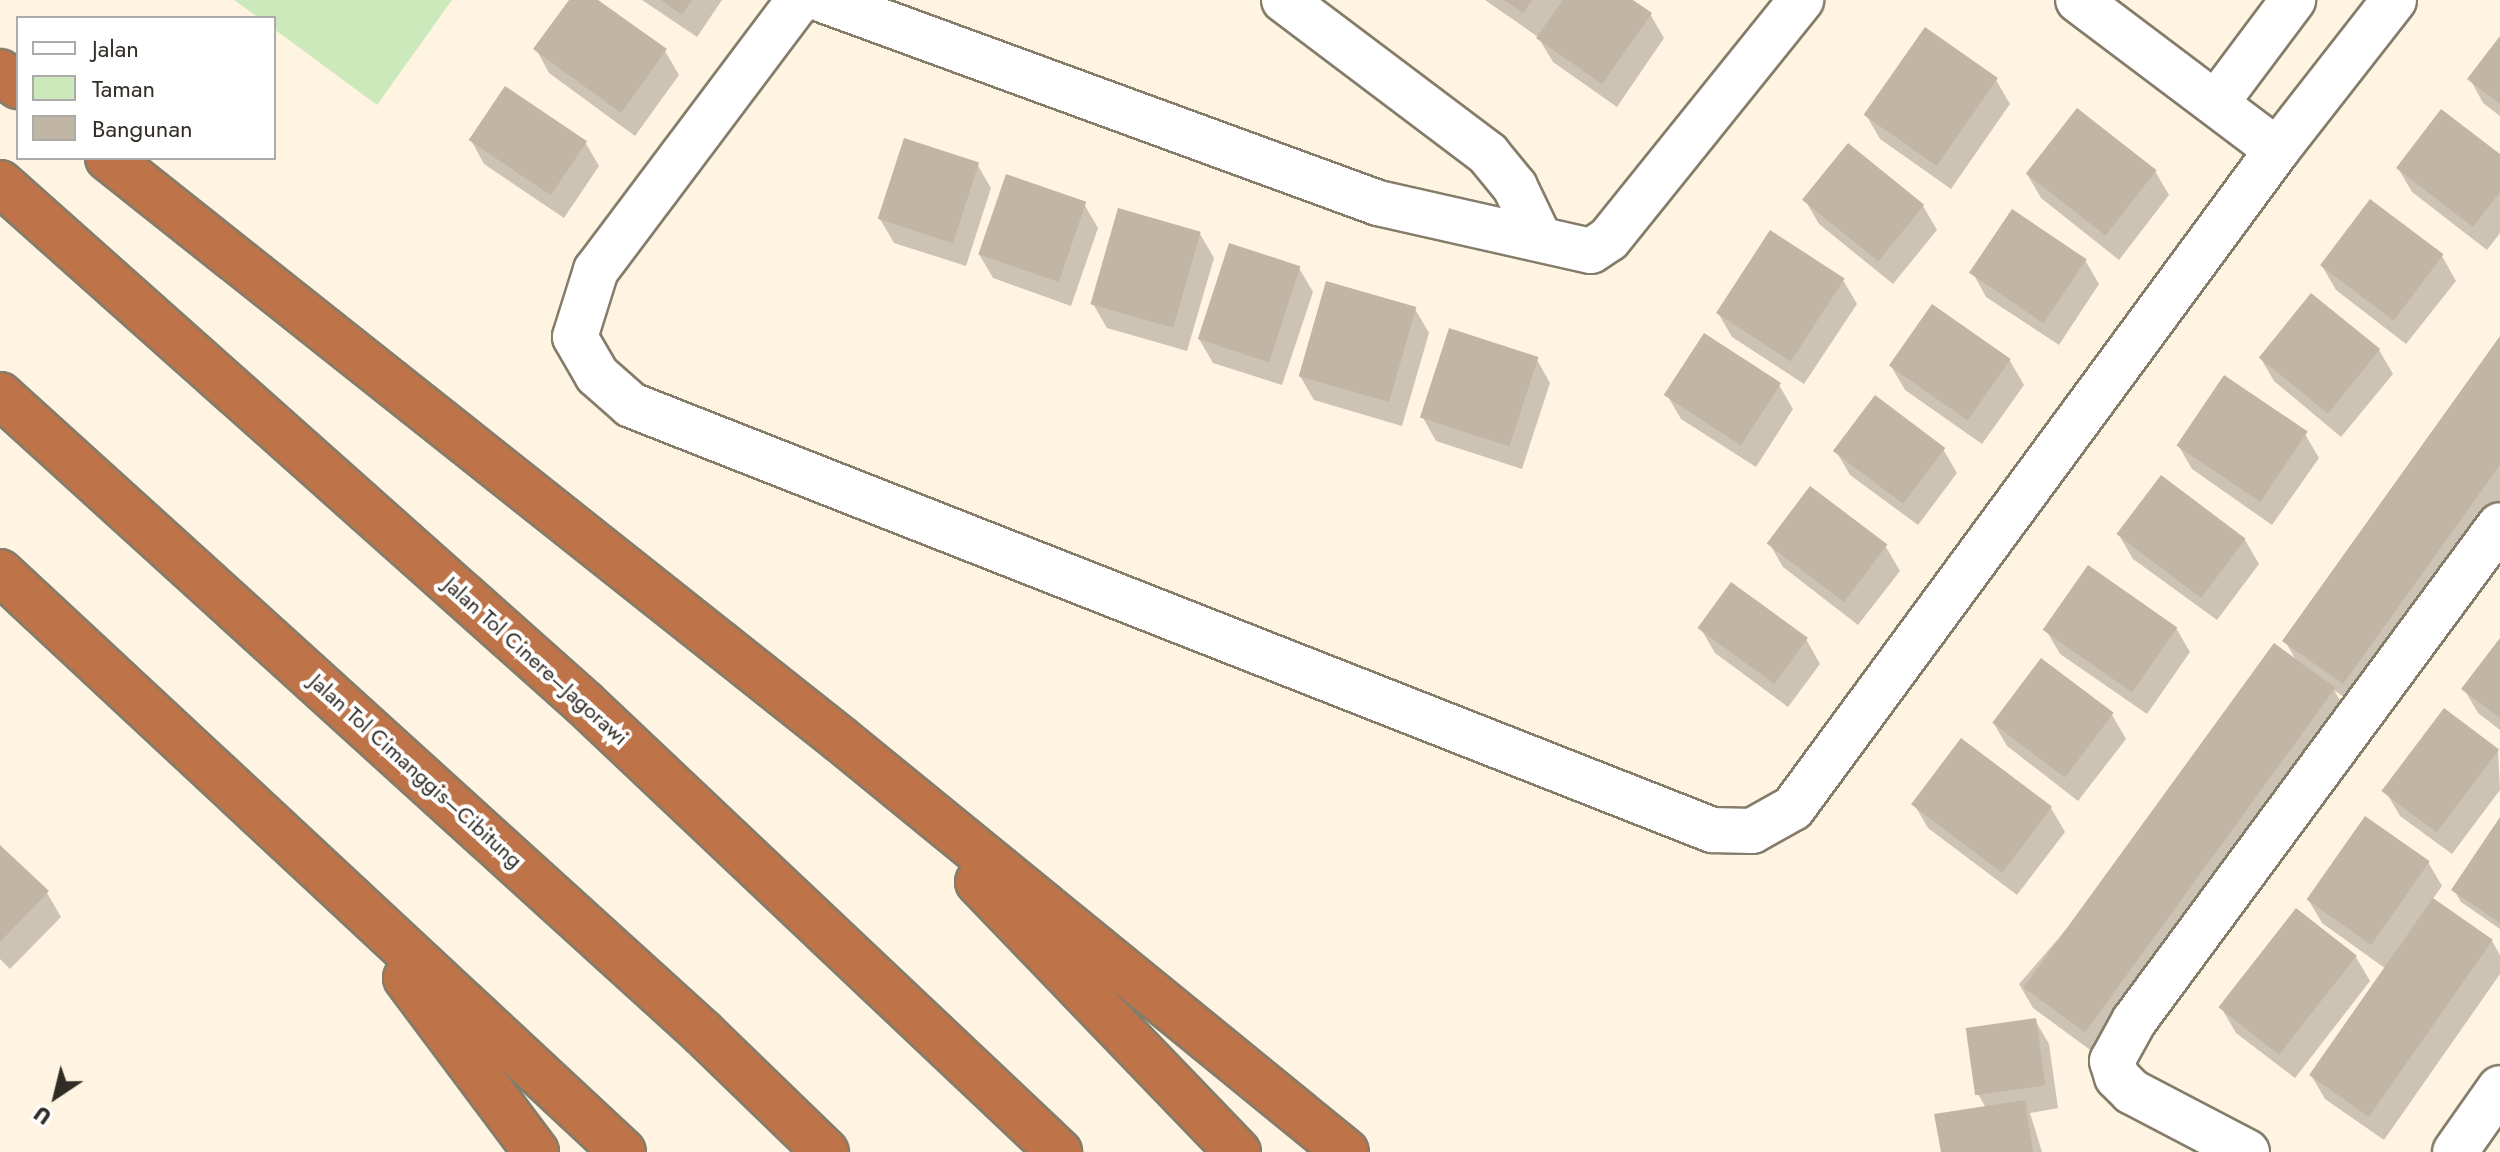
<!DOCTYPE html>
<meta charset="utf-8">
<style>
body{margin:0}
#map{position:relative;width:2500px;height:1152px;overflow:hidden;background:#fff4e1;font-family:Jost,sans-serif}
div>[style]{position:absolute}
.green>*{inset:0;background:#cce9bb}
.shadow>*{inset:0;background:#0003}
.building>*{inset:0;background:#c0b6a3;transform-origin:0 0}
.roads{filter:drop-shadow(2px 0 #857c6a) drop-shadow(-2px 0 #857c6a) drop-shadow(0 2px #857c6a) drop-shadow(0 -2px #857c6a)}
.street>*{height:44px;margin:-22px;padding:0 22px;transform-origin:22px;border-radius:22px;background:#fff}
.highway>*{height:44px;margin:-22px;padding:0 22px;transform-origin:22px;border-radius:22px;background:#be7448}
span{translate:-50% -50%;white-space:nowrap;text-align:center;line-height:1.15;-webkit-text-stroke:8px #fff;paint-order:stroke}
.street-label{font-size:22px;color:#312d26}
.legend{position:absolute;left:16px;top:16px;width:260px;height:144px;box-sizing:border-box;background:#fff;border:2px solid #adaba8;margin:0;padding:10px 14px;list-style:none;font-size:24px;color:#312d26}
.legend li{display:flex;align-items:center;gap:16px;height:40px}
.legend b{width:40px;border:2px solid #adaba8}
.north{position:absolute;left:16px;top:1056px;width:80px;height:80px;-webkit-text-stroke:6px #fff;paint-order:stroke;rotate:215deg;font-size:22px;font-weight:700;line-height:32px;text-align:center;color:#312d26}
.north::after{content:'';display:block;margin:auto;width:28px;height:36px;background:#312d26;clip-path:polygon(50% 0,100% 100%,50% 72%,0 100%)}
</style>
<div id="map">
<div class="green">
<div style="clip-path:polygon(234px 0,452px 0,377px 105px,274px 29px,274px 18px,259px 18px)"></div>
</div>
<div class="shadow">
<div style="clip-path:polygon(572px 0,595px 0,665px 51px,679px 75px,635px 136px,549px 73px,536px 49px)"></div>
<div style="clip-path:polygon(642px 0,722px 0,697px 37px)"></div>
<div style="clip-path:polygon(1485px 0,1630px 0,1650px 14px,1664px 38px,1617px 107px,1553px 62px,1538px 37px)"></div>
<div style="clip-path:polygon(2500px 39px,2500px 116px,2483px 103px,2470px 79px)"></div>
<div style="clip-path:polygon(1996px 80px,2010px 104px,1951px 189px,1880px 139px,1866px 115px)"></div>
<div style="clip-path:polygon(471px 140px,585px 142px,599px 166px,564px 218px,484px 164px)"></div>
<div style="clip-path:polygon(2500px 156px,2500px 233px,2487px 250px,2412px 192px,2398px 168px)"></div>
<div style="clip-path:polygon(977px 164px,991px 188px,966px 266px,894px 243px,880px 219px)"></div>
<div style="clip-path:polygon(2155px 171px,2169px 195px,2119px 260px,2041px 198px,2027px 174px)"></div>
<div style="clip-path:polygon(1805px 200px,1923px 206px,1937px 230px,1893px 284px,1819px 224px)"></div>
<div style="clip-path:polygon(1084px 204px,1098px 228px,1071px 306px,993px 278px,979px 254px)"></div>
<div style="clip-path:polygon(1200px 234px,1214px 258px,1187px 351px,1107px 328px,1093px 304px)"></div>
<div style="clip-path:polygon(2442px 256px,2456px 281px,2406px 344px,2336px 290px,2322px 266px)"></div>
<div style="clip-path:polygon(2085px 260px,2099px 284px,2059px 345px,1986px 297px,1973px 273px)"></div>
<div style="clip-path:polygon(1299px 268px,1313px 292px,1282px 385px,1213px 363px,1199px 339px)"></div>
<div style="clip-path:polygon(1843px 280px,1857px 304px,1804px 384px,1732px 337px,1718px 313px)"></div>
<div style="clip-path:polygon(1933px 307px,2010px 361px,2024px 385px,1982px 444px,1905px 390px,1891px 366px)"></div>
<div style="clip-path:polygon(1415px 309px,1429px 333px,1402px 426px,1314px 400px,1300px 376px)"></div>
<div style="clip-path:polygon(2500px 339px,2500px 508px,2358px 707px,2334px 690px,2348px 714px,2093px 1052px,2033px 1008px,2019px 984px,2297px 662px,2285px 641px)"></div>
<div style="clip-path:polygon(2379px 350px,2393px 374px,2341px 437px,2274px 381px,2260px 357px)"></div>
<div style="clip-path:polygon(1536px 358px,1550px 383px,1522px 469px,1436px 441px,1422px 416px)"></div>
<div style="clip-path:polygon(1779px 385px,1793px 409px,1756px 467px,1681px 419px,1667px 395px)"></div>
<div style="clip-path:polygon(2305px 434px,2319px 458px,2272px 525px,2192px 469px,2178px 445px)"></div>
<div style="clip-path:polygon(1943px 449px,1957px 473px,1918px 525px,1850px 475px,1836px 451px)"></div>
<div style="clip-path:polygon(1810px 489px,1886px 547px,1900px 571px,1858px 625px,1783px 567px,1769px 543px)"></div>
<div style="clip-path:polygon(2119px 535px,2245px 540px,2259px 564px,2217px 620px,2133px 559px)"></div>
<div style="clip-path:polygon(2176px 628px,2190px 652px,2147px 714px,2060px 654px,2046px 630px)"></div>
<div style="clip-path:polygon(1701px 629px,1806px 639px,1820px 664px,1788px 707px,1715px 653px)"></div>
<div style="clip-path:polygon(2500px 642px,2500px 730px,2478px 713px,2464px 689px)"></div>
<div style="clip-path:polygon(2112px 715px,2126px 739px,2078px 801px,2007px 746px,1993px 722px)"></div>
<div style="clip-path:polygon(2498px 750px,2500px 790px,2452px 854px,2400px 816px,2386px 792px)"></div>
<div style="clip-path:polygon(1914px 804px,2051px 808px,2065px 832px,2017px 895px,1928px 828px)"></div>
<div style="clip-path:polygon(2500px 820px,2500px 929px,2461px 902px,2454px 890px)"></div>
<div style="clip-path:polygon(0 848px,47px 893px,61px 917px,10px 969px,0 959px)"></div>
<div style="clip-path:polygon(2428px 862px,2442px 886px,2432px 900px,2492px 941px,2500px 955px,2500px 974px,2384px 1140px,2325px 1099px,2311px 1075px,2386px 969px,2322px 923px,2308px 899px)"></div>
<div style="clip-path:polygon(2296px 911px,2356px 957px,2370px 981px,2295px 1078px,2236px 1033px,2222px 1009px)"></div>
<div style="clip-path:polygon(2035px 1020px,2049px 1044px,2058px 1108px,2030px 1113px,2042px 1152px,1943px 1152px,1986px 1108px,1978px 1094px)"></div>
</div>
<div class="building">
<div style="clip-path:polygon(569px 0,598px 0,667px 49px,621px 113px,533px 49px)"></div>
<div style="clip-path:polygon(661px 0,692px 0,682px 15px)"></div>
<div style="clip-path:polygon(1504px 0,1532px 0,1523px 13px)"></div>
<div style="clip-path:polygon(1563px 0,1633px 0,1652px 13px,1602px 84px,1536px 38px)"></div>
<div style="left:1925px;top:27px;width:89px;height:107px;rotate:35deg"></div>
<div style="clip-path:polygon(2500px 36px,2500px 104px,2467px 79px)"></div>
<div style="left:505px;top:86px;width:99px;height:65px;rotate:34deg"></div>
<div style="left:2077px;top:108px;width:101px;height:83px;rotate:38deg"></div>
<div style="clip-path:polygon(2441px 109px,2500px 154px,2500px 192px,2473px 227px,2396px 168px)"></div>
<div style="left:904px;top:138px;width:79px;height:85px;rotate:18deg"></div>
<div style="left:1848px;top:143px;width:98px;height:73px;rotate:39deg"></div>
<div style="left:1006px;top:174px;width:85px;height:85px;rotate:19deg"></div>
<div style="left:2370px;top:199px;width:92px;height:83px;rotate:37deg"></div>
<div style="left:1118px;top:208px;width:86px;height:100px;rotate:16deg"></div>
<div style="left:2012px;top:209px;width:90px;height:77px;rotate:34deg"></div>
<div style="left:1770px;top:230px;width:89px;height:99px;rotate:33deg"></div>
<div style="left:1229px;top:243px;width:75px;height:101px;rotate:18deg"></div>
<div style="left:1326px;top:281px;width:94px;height:99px;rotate:16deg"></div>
<div style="left:2311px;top:293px;width:89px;height:83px;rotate:39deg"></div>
<div style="left:1932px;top:304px;width:96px;height:75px;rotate:35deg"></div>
<div style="left:1449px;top:328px;width:94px;height:94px;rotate:18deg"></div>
<div style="left:1704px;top:333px;width:92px;height:74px;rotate:33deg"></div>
<div style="clip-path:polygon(2500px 336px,2500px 465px,2343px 684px,2282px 641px)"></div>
<div style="left:2224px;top:375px;width:101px;height:85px;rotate:34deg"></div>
<div style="left:1875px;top:395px;width:88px;height:70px;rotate:37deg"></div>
<div style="left:2161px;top:475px;width:106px;height:74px;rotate:37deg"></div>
<div style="left:1810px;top:486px;width:97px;height:72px;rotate:37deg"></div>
<div style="left:2088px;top:565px;width:109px;height:79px;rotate:35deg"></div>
<div style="left:1731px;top:582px;width:95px;height:57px;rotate:36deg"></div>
<div style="clip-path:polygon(2500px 638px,2500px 718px,2461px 689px)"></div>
<div style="left:2274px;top:643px;width:76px;height:426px;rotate:36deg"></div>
<div style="left:2041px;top:658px;width:91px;height:81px;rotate:37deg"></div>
<div style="left:2444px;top:708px;width:69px;height:104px;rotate:37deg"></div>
<div style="left:1961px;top:738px;width:114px;height:83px;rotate:37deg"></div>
<div style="left:2365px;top:816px;width:79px;height:102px;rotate:35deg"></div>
<div style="clip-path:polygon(2500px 817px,2500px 923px,2451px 890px)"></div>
<div style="clip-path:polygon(0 845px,49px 891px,0 942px)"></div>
<div style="left:2433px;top:898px;width:73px;height:216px;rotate:35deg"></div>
<div style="left:2296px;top:908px;width:77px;height:126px;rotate:38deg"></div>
<div style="left:2036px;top:1018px;width:68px;height:71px;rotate:82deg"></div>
<div style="clip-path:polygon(2025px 1100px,2033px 1152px,1941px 1152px,1934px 1114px)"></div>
</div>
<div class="roads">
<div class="street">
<div style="left:799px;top:0;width:338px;rotate:126.9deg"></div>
<div style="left:596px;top:270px;width:70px;rotate:107.4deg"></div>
<div style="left:575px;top:337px;width:44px;rotate:59.9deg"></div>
<div style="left:597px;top:375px;width:45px;rotate:41.4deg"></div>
<div style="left:631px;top:405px;width:1162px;rotate:21.46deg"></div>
<div style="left:1712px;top:830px;width:40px;rotate:1.4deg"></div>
<div style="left:1752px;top:831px;width:47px;rotate:-29.3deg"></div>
<div style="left:1793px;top:808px;width:817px;rotate:-53.66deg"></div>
<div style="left:2277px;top:150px;width:249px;rotate:-143deg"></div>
<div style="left:823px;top:0;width:591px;rotate:20.09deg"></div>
<div style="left:1378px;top:203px;width:218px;rotate:12.7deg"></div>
<div style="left:1591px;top:251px;width:22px;rotate:-34deg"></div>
<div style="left:1609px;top:239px;width:307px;rotate:-51.2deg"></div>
<div style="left:1284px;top:0;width:256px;rotate:37deg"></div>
<div style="left:1488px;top:154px;width:43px;rotate:50.7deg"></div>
<div style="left:1515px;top:187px;width:53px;rotate:64.4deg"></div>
<div style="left:2216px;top:103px;width:129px;rotate:-53.2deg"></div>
<div style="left:2277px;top:150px;width:190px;rotate:-52deg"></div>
<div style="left:2247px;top:1152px;width:130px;rotate:-152.4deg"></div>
<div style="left:2132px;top:1092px;width:21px;rotate:-135deg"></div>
<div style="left:2117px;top:1077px;width:17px;rotate:-107deg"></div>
<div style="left:2112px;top:1061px;width:46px;rotate:-61.2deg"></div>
<div style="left:2134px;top:1021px;width:616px;rotate:-53.58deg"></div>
<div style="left:2455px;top:1152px;width:78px;rotate:-54.9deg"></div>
</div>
<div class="highway">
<div style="left:0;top:72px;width:23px;rotate:38deg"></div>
<div style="left:108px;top:158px;width:935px;rotate:38.44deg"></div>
<div style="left:840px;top:739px;width:653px;rotate:39.22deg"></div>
<div style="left:0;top:183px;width:782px;rotate:41.68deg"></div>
<div style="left:584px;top:703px;width:654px;rotate:43.39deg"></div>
<div style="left:0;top:395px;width:949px;rotate:42.22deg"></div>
<div style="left:703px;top:1033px;width:171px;rotate:44.1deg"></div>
<div style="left:0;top:572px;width:851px;rotate:42.95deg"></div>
<div style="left:978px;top:882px;width:375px;rotate:46.1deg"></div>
<div style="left:406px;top:978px;width:217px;rotate:53.2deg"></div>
</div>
</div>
<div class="street-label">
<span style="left:536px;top:661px;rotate:42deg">Jalan Tol Cinere–Jagorawi</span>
<span style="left:416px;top:771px;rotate:42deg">Jalan Tol Cimanggis–Cibitung</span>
</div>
<ul class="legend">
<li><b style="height:10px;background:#fff"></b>Jalan</li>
<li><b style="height:22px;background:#cce9bb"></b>Taman</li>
<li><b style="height:22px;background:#c0b6a3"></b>Bangunan</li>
</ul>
<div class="north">U</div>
</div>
